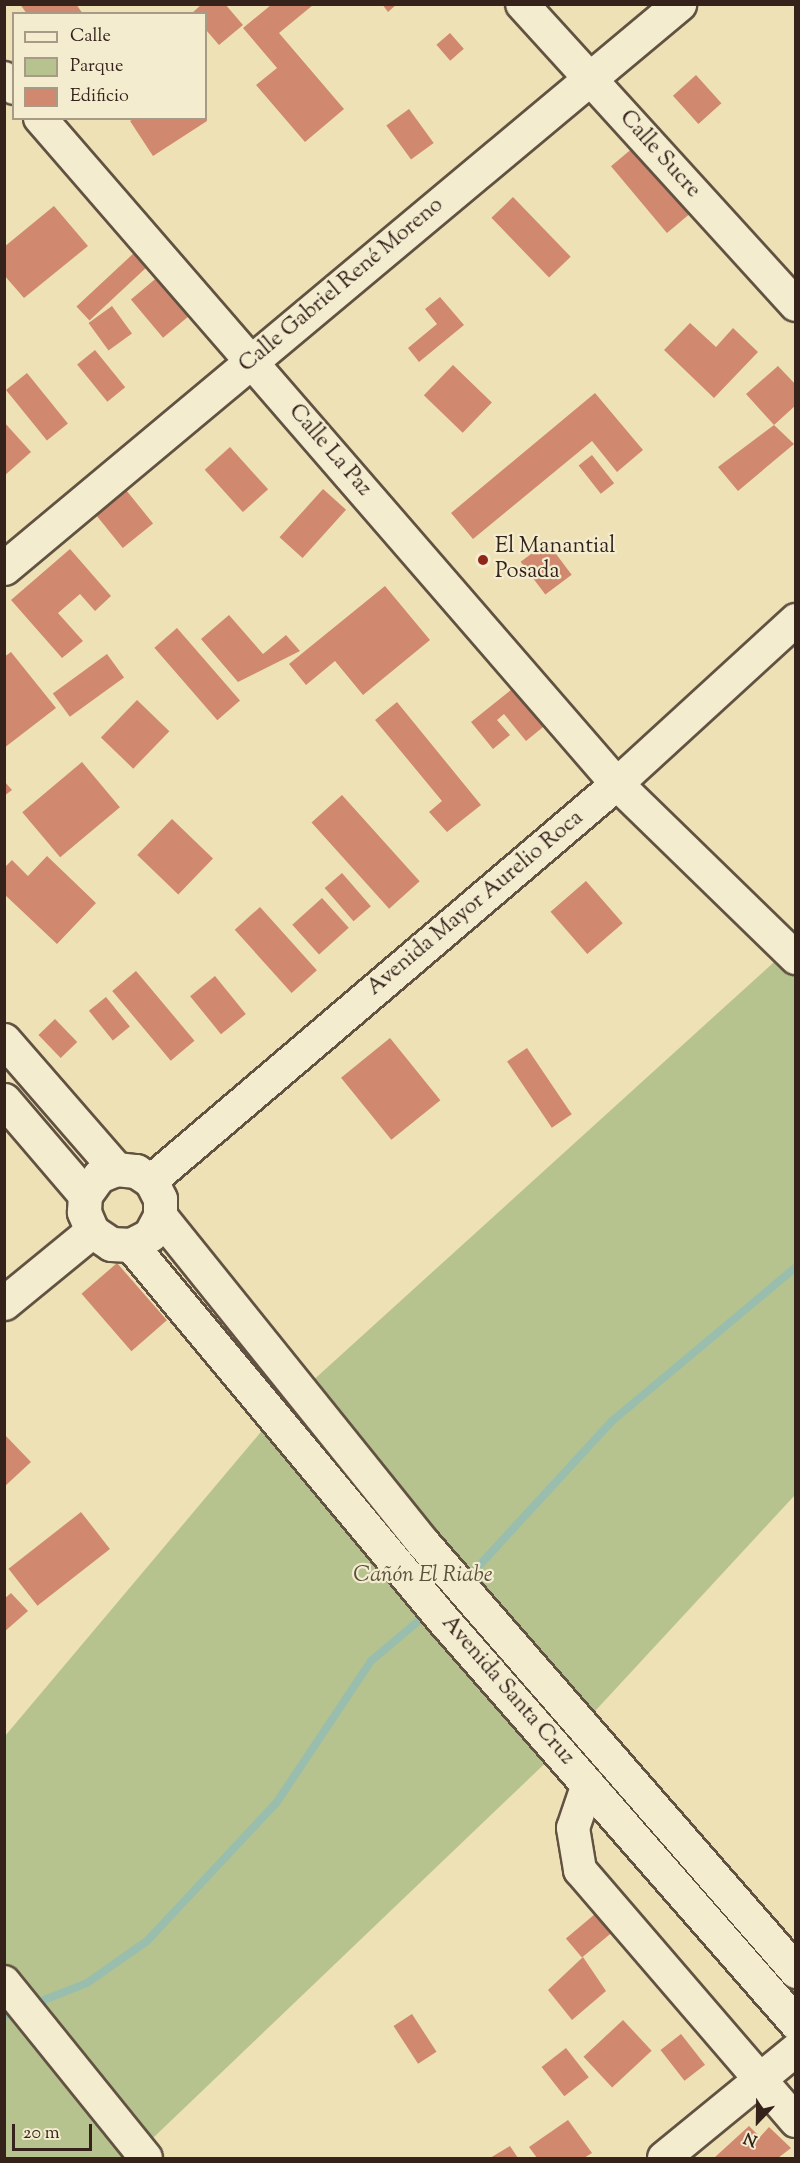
<!DOCTYPE html>
<meta charset="utf-8">
<style>
body{margin:0}
#map{position:relative;width:800px;height:2163px;overflow:hidden;background:#ede1b5;font-family:"Sorts Mill Goudy",serif}
div>[style]{position:absolute}
.green>*{inset:0;background:#b6c38f}
.stream>*{height:8px;margin:-4px;padding:0 4px;transform-origin:4px;border-radius:4px;background:#99bead}
.building>*{inset:0;background:#d0896f;transform-origin:0 0}
.roads{filter:drop-shadow(2px 0 #625242) drop-shadow(-2px 0 #625242) drop-shadow(0 2px #625242) drop-shadow(0 -2px #625242)}
.minor>*{height:32px;margin:-16px;padding:0 16px;transform-origin:16px;border-radius:16px;background:#f3eccf}
.tertiary>*{height:33px;margin:-16.5px;padding:0 16.5px;transform-origin:16.5px;border-radius:16.5px;background:#f3eccf}
.secondary>*{height:33px;margin:-16.5px;padding:0 16.5px;transform-origin:16.5px;border-radius:16.5px;background:#f3eccf}
.dots>*{width:16px;height:16px;translate:-50% -50%;box-sizing:border-box;border:3px solid #f3eccf;border-radius:50%}
span{translate:-50% -50%;white-space:nowrap;text-align:center;line-height:1.15;-webkit-text-stroke:4.5px #f3eccf;paint-order:stroke}
.street-label{font-size:22px;color:#34221b}
.poi-label{font-size:22px;color:#34221b}
.left{translate:0 -50%;text-align:left}
.park-label{font-size:22px;color:#5b523e;font-style:italic}
.frame{position:absolute;inset:0;border:6px solid #34221b;pointer-events:none}
.legend{position:absolute;left:12px;top:12px;width:195px;height:108px;box-sizing:border-box;background:#f3eccf;border:2px solid #a79b87;margin:0;padding:8px 10px;list-style:none;font-size:18px;color:#34221b}
.legend li{display:flex;align-items:center;gap:12px;height:30px}
.legend b{width:30px;border:2px solid #a79b87}
.north{position:absolute;left:728px;top:2091px;width:60px;height:60px;-webkit-text-stroke:4px #f3eccf;paint-order:stroke;rotate:202deg;font-size:16px;font-weight:700;line-height:24px;text-align:center;color:#34221b}
.north::after{content:'';display:block;margin:auto;width:21px;height:27px;background:#34221b;clip-path:polygon(50% 0,100% 100%,50% 72%,0 100%)}
.scale{position:absolute;left:12px;top:2124px;width:80px;height:27px;box-sizing:border-box;border:3px solid #34221b;border-top:0;padding-left:8px;font-size:18px;line-height:21px;white-space:nowrap;color:#34221b;-webkit-text-stroke:4px #f3eccf;paint-order:stroke}
</style>
<div id="map">
<div class="green">
<div style="clip-path:polygon(795px 943px,795px 1495px,559px 1750px,132px 2158px,5px 2158px,5px 1736px,276px 1414px)"></div>
</div>
<div class="stream">
<div style="left:464px;top:1582px;width:219px;rotate:-47.4deg"></div>
<div style="left:612px;top:1421px;width:240px;rotate:-39.9deg"></div>
<div style="left:31px;top:2005px;width:60px;rotate:-21.4deg"></div>
<div style="left:87px;top:1983px;width:73px;rotate:-35deg"></div>
<div style="left:147px;top:1941px;width:190px;rotate:-46.9deg"></div>
<div style="left:277px;top:1802px;width:169px;rotate:-56.3deg"></div>
<div style="left:371px;top:1661px;width:76px;rotate:-40.2deg"></div>
<div style="left:4px;top:2016px;width:16px;rotate:-22deg"></div>
</div>
<div class="building">
<div style="clip-path:polygon(20px 4px,76px 4px,83px 14px,27px 14px)"></div>
<div style="clip-path:polygon(202px 4px,225px 4px,243px 25px,219px 45px,206px 30px,206px 14px,191px 14px)"></div>
<div style="clip-path:polygon(382px 4px,397px 4px,388px 12px)"></div>
<div style="clip-path:polygon(271px 5px,313px 5px,279px 33px,344px 109px,305px 142px,256px 85px,277px 68px,243px 28px)"></div>
<div style="left:450px;top:33px;width:21px;height:18px;rotate:49deg"></div>
<div style="left:696px;top:75px;width:38px;height:31px;rotate:48deg"></div>
<div style="left:409px;top:109px;width:42px;height:28px;rotate:54deg"></div>
<div style="clip-path:polygon(135px 118px,206px 118px,207px 121px,153px 156px,130px 121px)"></div>
<div style="left:634px;top:147px;width:87px;height:30px;rotate:50deg"></div>
<div style="left:513px;top:197px;width:83px;height:30px;rotate:46deg"></div>
<div style="clip-path:polygon(54px 206px,88px 246px,24px 298px,4px 275px,4px 247px)"></div>
<div style="left:135px;top:252px;width:19px;height:80px;rotate:47deg"></div>
<div style="left:160px;top:275px;width:50px;height:38px;rotate:50deg"></div>
<div style="clip-path:polygon(440px 297px,464px 325px,419px 362px,408px 348px,437px 324px,425px 309px)"></div>
<div style="left:112px;top:306px;width:34px;height:29px;rotate:54deg"></div>
<div style="clip-path:polygon(690px 323px,716px 347px,733px 328px,758px 352px,714px 398px,664px 350px)"></div>
<div style="left:95px;top:350px;width:48px;height:23px;rotate:51deg"></div>
<div style="left:453px;top:365px;width:54px;height:42px;rotate:44deg"></div>
<div style="clip-path:polygon(778px 366px,796px 385px,796px 405px,774px 425px,794px 444px,738px 491px,718px 467px,774px 425px,746px 394px)"></div>
<div style="left:27px;top:373px;width:65px;height:27px;rotate:51deg"></div>
<div style="clip-path:polygon(595px 393px,643px 450px,617px 472px,592px 441px,473px 539px,451px 513px)"></div>
<div style="clip-path:polygon(4px 422px,31px 452px,4px 476px)"></div>
<div style="left:230px;top:447px;width:57px;height:34px;rotate:48deg"></div>
<div style="left:592px;top:455px;width:36px;height:17px;rotate:52deg"></div>
<div style="left:323px;top:489px;width:31px;height:65px;rotate:42deg"></div>
<div style="left:126px;top:490px;width:43px;height:39px;rotate:51deg"></div>
<div style="left:547px;top:542px;width:41px;height:33px;rotate:53deg"></div>
<div style="clip-path:polygon(70px 549px,111px 596px,95px 611px,80px 594px,58px 613px,83px 641px,62px 658px,11px 600px)"></div>
<div style="clip-path:polygon(385px 586px,430px 640px,363px 695px,335px 661px,306px 685px,289px 664px)"></div>
<div style="clip-path:polygon(229px 615px,263px 654px,286px 635px,300px 651px,238px 682px,201px 639px)"></div>
<div style="left:177px;top:628px;width:96px;height:30px;rotate:49deg"></div>
<div style="clip-path:polygon(11px 652px,56px 708px,4px 748px,4px 657px)"></div>
<div style="left:107px;top:654px;width:29px;height:67px;rotate:54deg"></div>
<div style="clip-path:polygon(517px 685px,548px 723px,526px 741px,504px 714px,497px 720px,510px 735px,493px 749px,471px 722px)"></div>
<div style="left:137px;top:700px;width:45px;height:52px;rotate:44deg"></div>
<div style="clip-path:polygon(397px 702px,481px 805px,447px 832px,429px 812px,442px 801px,375px 720px)"></div>
<div style="left:82px;top:762px;width:59px;height:78px;rotate:50deg"></div>
<div style="clip-path:polygon(4px 781px,12px 790px,4px 796px)"></div>
<div style="left:342px;top:795px;width:116px;height:41px;rotate:48deg"></div>
<div style="left:172px;top:819px;width:57px;height:50px;rotate:44deg"></div>
<div style="clip-path:polygon(47px 856px,96px 903px,57px 944px,4px 894px,4px 868px,12px 860px,28px 876px)"></div>
<div style="left:342px;top:873px;width:44px;height:23px;rotate:49deg"></div>
<div style="left:586px;top:881px;width:56px;height:47px;rotate:49deg"></div>
<div style="left:322px;top:898px;width:40px;height:40px;rotate:48deg"></div>
<div style="left:260px;top:907px;width:85px;height:34px;rotate:48deg"></div>
<div style="left:136px;top:971px;width:91px;height:31px;rotate:50deg"></div>
<div style="left:215px;top:976px;width:49px;height:32px;rotate:51deg"></div>
<div style="left:106px;top:997px;width:38px;height:22px;rotate:51deg"></div>
<div style="left:55px;top:1019px;width:32px;height:23px;rotate:46deg"></div>
<div style="left:390px;top:1038px;width:80px;height:63px;rotate:51deg"></div>
<div style="left:527px;top:1048px;width:80px;height:24px;rotate:56deg"></div>
<div style="left:117px;top:1263px;width:76px;height:47px;rotate:49deg"></div>
<div style="clip-path:polygon(4px 1434px,31px 1462px,4px 1487px)"></div>
<div style="left:81px;top:1512px;width:47px;height:92px;rotate:52deg"></div>
<div style="clip-path:polygon(11px 1593px,28px 1611px,4px 1632px,4px 1599px)"></div>
<div style="left:595px;top:1914px;width:25px;height:38px;rotate:50deg"></div>
<div style="clip-path:polygon(583px 1957px,606px 1991px,572px 2020px,548px 1990px)"></div>
<div style="left:412px;top:2014px;width:45px;height:22px;rotate:57deg"></div>
<div style="left:623px;top:2020px;width:42px;height:54px;rotate:47deg"></div>
<div style="left:681px;top:2034px;width:39px;height:26px;rotate:52deg"></div>
<div style="left:566px;top:2048px;width:37px;height:31px;rotate:52deg"></div>
<div style="clip-path:polygon(568px 2120px,592px 2153px,584px 2158px,537px 2158px,529px 2147px)"></div>
<div style="clip-path:polygon(749px 2126px,760px 2137px,769px 2127px,791px 2148px,778px 2158px,714px 2158px)"></div>
<div style="clip-path:polygon(510px 2146px,518px 2158px,490px 2158px)"></div>
</div>
<div class="roads">
<div class="minor">
<div style="left:522px;top:4px;width:407px;rotate:47.7deg"></div>
<div style="left:4px;top:78px;width:14px;rotate:45deg"></div>
<div style="left:40px;top:118px;width:881px;rotate:49.1deg"></div>
<div style="left:617px;top:784px;width:250px;rotate:44.2deg"></div>
<div style="left:151px;top:1181px;width:612px;rotate:-40.43deg"></div>
<div style="left:617px;top:784px;width:243px;rotate:-42.5deg"></div>
<div style="left:588px;top:1784px;width:46px;rotate:108.8deg"></div>
<div style="left:573px;top:1828px;width:43px;rotate:80.5deg"></div>
<div style="left:580px;top:1870px;width:331px;rotate:49.3deg"></div>
<div style="left:4px;top:1982px;width:226px;rotate:51.1deg"></div>
<div style="left:664px;top:2158px;width:171px;rotate:-39.3deg"></div>
</div>
<div class="tertiary">
<div style="left:4px;top:568px;width:880px;rotate:-39.88deg"></div>
</div>
<div class="secondary">
<div style="left:4px;top:1040px;width:171px;rotate:49deg"></div>
<div style="left:4px;top:1100px;width:125px;rotate:49.5deg"></div>
<div style="left:160px;top:1216px;width:21px;rotate:118deg"></div>
<div style="left:150px;top:1235px;width:21px;rotate:152deg"></div>
<div style="left:131px;top:1245px;width:20px;rotate:-177deg"></div>
<div style="left:111px;top:1244px;width:23px;rotate:-146deg"></div>
<div style="left:92px;top:1231px;width:21px;rotate:-113deg"></div>
<div style="left:84px;top:1212px;width:17px;rotate:-87deg"></div>
<div style="left:85px;top:1195px;width:24px;rotate:-54deg"></div>
<div style="left:99px;top:1176px;width:18px;rotate:-22deg"></div>
<div style="left:116px;top:1169px;width:20px;rotate:6deg"></div>
<div style="left:136px;top:1171px;width:18px;rotate:34deg"></div>
<div style="left:151px;top:1181px;width:20px;rotate:63deg"></div>
<div style="left:160px;top:1199px;width:17px;rotate:90deg"></div>
<div style="left:160px;top:1216px;width:420px;rotate:51.2deg"></div>
<div style="left:423px;top:1543px;width:568px;rotate:48.93deg"></div>
<div style="left:131px;top:1245px;width:493px;rotate:50.2deg"></div>
<div style="left:447px;top:1624px;width:530px;rotate:48.82deg"></div>
<div style="left:4px;top:1303px;width:114px;rotate:-39.3deg"></div>
</div>
</div>
<div class="dots">
<div style="left:483px;top:560px;background:#8f2418"></div>
</div>
<div class="street-label">
<span style="left:659px;top:155px;rotate:48deg">Calle Sucre</span>
<span style="left:342px;top:286px;rotate:-40deg">Calle Gabriel René Moreno</span>
<span style="left:329px;top:451px;rotate:49deg">Calle La Paz</span>
<span style="left:476px;top:904px;rotate:-40deg">Avenida Mayor Aurelio Roca</span>
<span style="left:507px;top:1691px;rotate:49deg">Avenida Santa Cruz</span>
</div>
<div class="poi-label">
<span class="left" style="left:495px;top:560px">El Manantial<br>Posada</span>
</div>
<div class="park-label">
<span style="left:423px;top:1577px">Cañón El Riabe</span>
</div>
<div class="frame"></div>
<ul class="legend">
<li><b style="height:8px;background:#f3eccf"></b>Calle</li>
<li><b style="height:16px;background:#b6c38f"></b>Parque</li>
<li><b style="height:16px;background:#d0896f"></b>Edificio</li>
</ul>
<div class="north">N</div>
<div class="scale">20 m</div>
</div>
